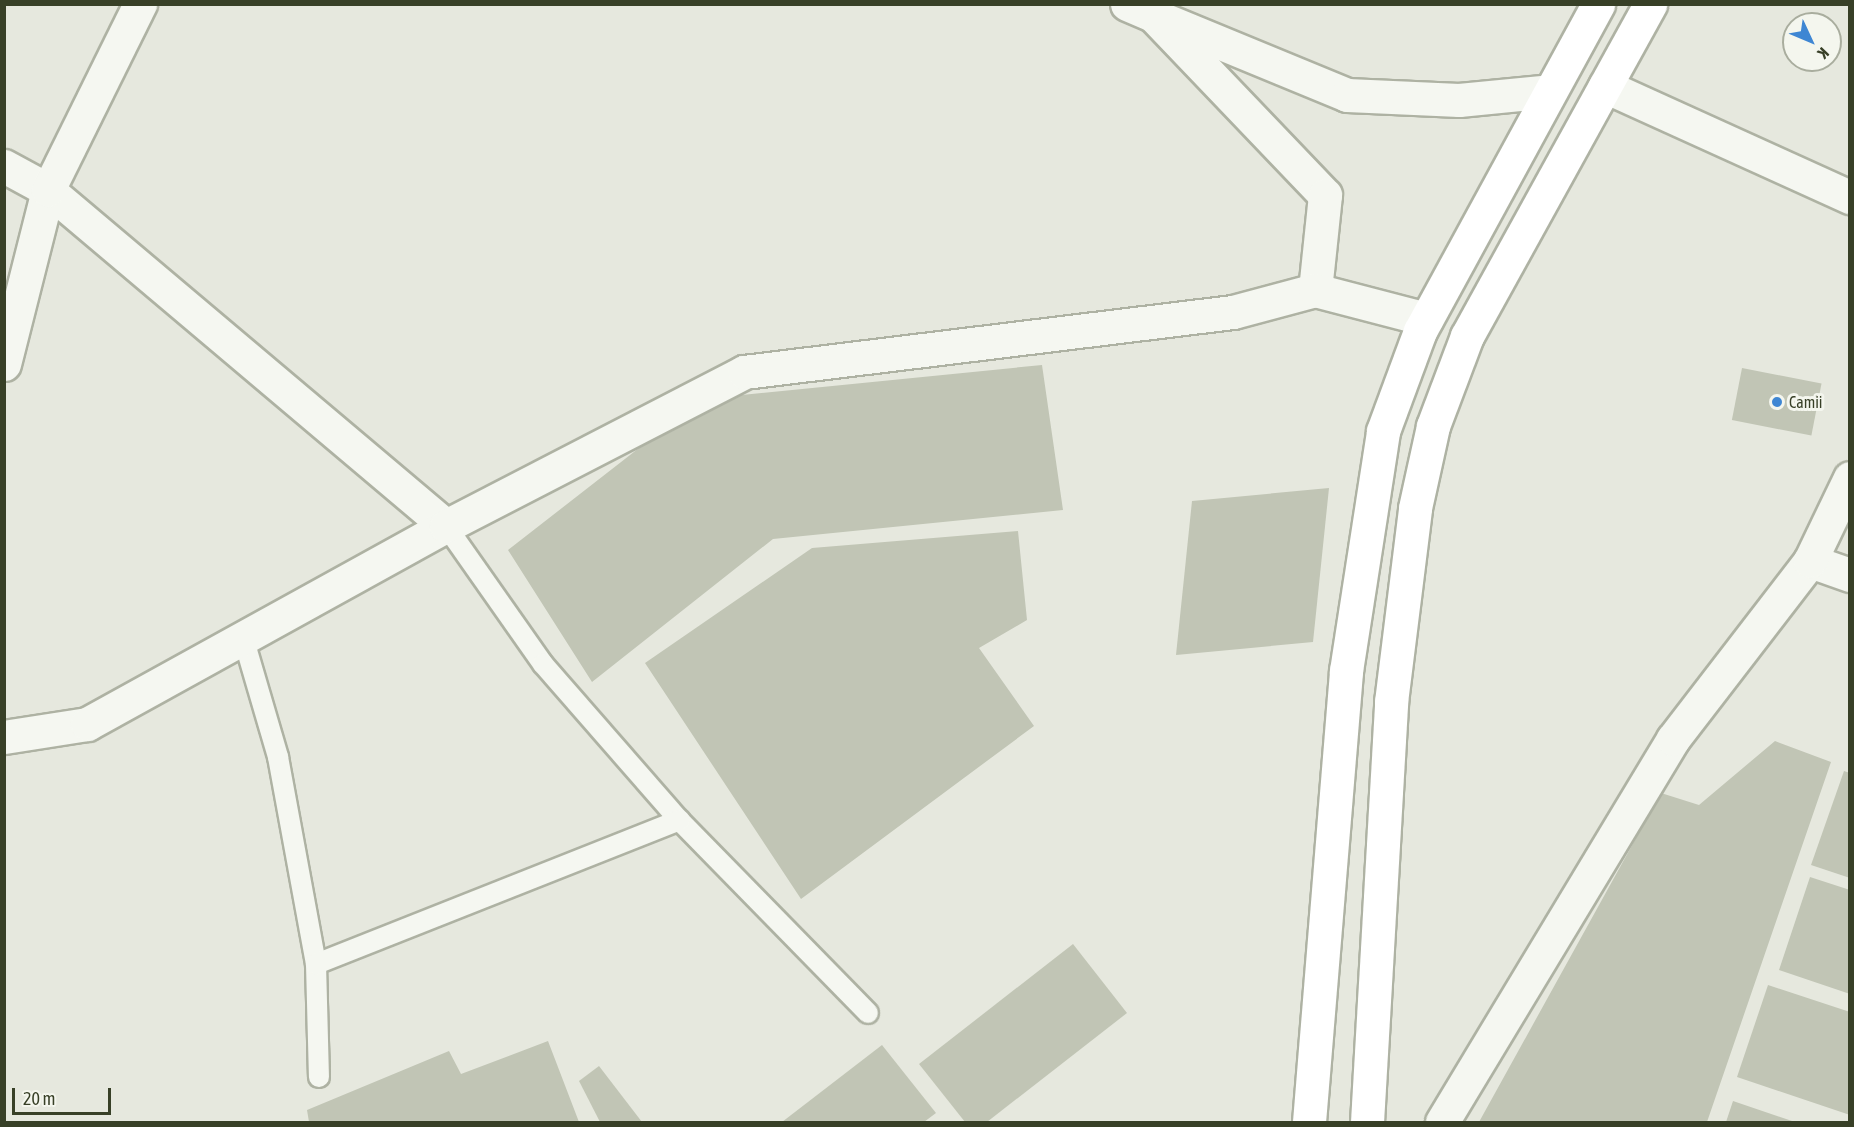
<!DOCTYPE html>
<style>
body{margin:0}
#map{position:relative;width:1854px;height:1127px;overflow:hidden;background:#e6e8de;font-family:"Asap Condensed",sans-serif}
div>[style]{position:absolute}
.building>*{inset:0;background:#c1c5b5;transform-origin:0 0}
.roads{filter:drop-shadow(2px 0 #aeb2a3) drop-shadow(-2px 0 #aeb2a3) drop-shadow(0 2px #aeb2a3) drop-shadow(0 -2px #aeb2a3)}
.lane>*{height:20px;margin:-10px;padding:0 10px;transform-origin:10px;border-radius:10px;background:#f5f7f1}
.street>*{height:33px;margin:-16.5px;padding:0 16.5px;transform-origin:16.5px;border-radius:16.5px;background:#f5f7f1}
.secondary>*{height:33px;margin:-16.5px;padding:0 16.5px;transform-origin:16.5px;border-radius:16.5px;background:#fff}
.dots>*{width:16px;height:16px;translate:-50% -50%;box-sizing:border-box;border:3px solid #f4f6ee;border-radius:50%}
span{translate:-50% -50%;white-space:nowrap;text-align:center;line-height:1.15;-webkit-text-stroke:6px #f4f6ee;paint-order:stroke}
.poi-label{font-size:16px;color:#384027}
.left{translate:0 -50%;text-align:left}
.frame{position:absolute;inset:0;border:6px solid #384027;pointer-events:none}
.north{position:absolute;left:1782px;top:12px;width:60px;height:60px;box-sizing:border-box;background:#f4f6ee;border:2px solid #a9ad9e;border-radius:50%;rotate:134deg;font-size:16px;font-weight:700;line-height:24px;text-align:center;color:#384027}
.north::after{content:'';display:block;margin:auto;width:21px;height:27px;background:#3e86d3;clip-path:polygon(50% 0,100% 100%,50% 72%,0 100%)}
.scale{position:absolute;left:12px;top:1088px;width:99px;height:27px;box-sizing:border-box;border:3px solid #384027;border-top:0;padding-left:8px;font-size:18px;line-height:21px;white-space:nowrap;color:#384027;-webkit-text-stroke:4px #f4f6ee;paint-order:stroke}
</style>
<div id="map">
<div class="building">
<div style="clip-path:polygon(1042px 365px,1063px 510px,773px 539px,592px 682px,508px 550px,702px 399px)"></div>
<div style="left:1742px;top:368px;width:81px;height:53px;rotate:11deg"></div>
<div style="clip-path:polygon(1329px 488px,1313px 642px,1176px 655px,1192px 501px)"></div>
<div style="clip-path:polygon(1018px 531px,1027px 620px,979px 648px,1034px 726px,801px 899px,645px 663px,812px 548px)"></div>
<div style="clip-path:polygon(1775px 741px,1831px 762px,1707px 1122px,1479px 1122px,1661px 793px,1699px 805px)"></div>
<div style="clip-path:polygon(1844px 771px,1850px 773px,1850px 878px,1811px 865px)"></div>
<div style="clip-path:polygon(1810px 877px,1850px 890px,1850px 994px,1779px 970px)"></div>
<div style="clip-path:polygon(1073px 944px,1127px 1013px,987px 1122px,965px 1122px,919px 1064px)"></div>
<div style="clip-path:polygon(1768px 985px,1850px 1012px,1850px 1115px,1737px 1077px)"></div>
<div style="clip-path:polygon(548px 1041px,579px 1122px,309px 1122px,307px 1110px,449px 1051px,461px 1074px)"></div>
<div style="clip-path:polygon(882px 1045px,936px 1113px,924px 1122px,782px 1122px)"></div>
<div style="clip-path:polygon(599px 1066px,642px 1122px,600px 1122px,579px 1081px)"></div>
<div style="clip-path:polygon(1733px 1101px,1795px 1122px,1726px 1122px)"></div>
</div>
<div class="roads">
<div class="lane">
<div style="left:446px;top:526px;width:169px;rotate:54.9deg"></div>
<div style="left:543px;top:664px;width:207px;rotate:48.9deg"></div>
<div style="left:679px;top:820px;width:270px;rotate:45.6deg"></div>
<div style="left:243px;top:637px;width:125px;rotate:73.7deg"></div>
<div style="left:278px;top:757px;width:210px;rotate:79.6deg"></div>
<div style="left:316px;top:964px;width:113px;rotate:88.5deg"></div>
<div style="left:316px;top:964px;width:391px;rotate:-21.6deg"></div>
</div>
<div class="street">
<div style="left:1127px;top:4px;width:28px;rotate:23deg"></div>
<div style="left:1153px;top:15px;width:249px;rotate:46.3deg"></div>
<div style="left:1325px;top:195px;width:96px;rotate:96deg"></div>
<div style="left:1153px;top:15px;width:210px;rotate:22.4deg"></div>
<div style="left:1347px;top:95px;width:112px;rotate:2.6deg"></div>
<div style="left:1459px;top:100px;width:91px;rotate:-5.6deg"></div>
<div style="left:1605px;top:86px;width:269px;rotate:24.4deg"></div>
<div style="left:4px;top:166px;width:50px;rotate:28.6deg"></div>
<div style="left:48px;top:190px;width:521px;rotate:40.17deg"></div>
<div style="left:4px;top:364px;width:179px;rotate:-75.8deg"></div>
<div style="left:48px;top:190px;width:208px;rotate:-63.7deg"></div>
<div style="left:1810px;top:561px;width:42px;rotate:19.3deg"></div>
<div style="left:4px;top:737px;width:84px;rotate:-8.9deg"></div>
<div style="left:87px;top:724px;width:410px;rotate:-28.9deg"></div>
<div style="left:446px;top:526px;width:335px;rotate:-27.3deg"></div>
<div style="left:744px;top:372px;width:493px;rotate:-7deg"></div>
<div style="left:1233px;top:312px;width:85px;rotate:-15deg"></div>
<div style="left:1315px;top:290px;width:115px;rotate:14.6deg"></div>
<div style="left:1442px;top:1122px;width:447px;rotate:-58.9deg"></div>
<div style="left:1673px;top:739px;width:225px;rotate:-52.4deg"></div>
<div style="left:1810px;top:561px;width:92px;rotate:-64.3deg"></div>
</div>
<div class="secondary">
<div style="left:1309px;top:1122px;width:453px;rotate:-85.3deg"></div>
<div style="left:1346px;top:671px;width:243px;rotate:-81.2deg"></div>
<div style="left:1383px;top:431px;width:107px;rotate:-69.7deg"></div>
<div style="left:1420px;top:331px;width:372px;rotate:-61.4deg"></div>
<div style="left:1367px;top:1122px;width:421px;rotate:-86.7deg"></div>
<div style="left:1391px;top:702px;width:195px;rotate:-82.9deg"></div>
<div style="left:1415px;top:508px;width:84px;rotate:-77.6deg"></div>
<div style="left:1433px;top:426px;width:96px;rotate:-69.3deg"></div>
<div style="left:1467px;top:336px;width:379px;rotate:-61.1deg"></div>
</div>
</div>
<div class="dots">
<div style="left:1777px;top:402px;background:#3e86d3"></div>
</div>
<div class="poi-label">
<span class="left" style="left:1789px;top:402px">Camii</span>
</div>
<div class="frame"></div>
<div class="north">K</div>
<div class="scale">20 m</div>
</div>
